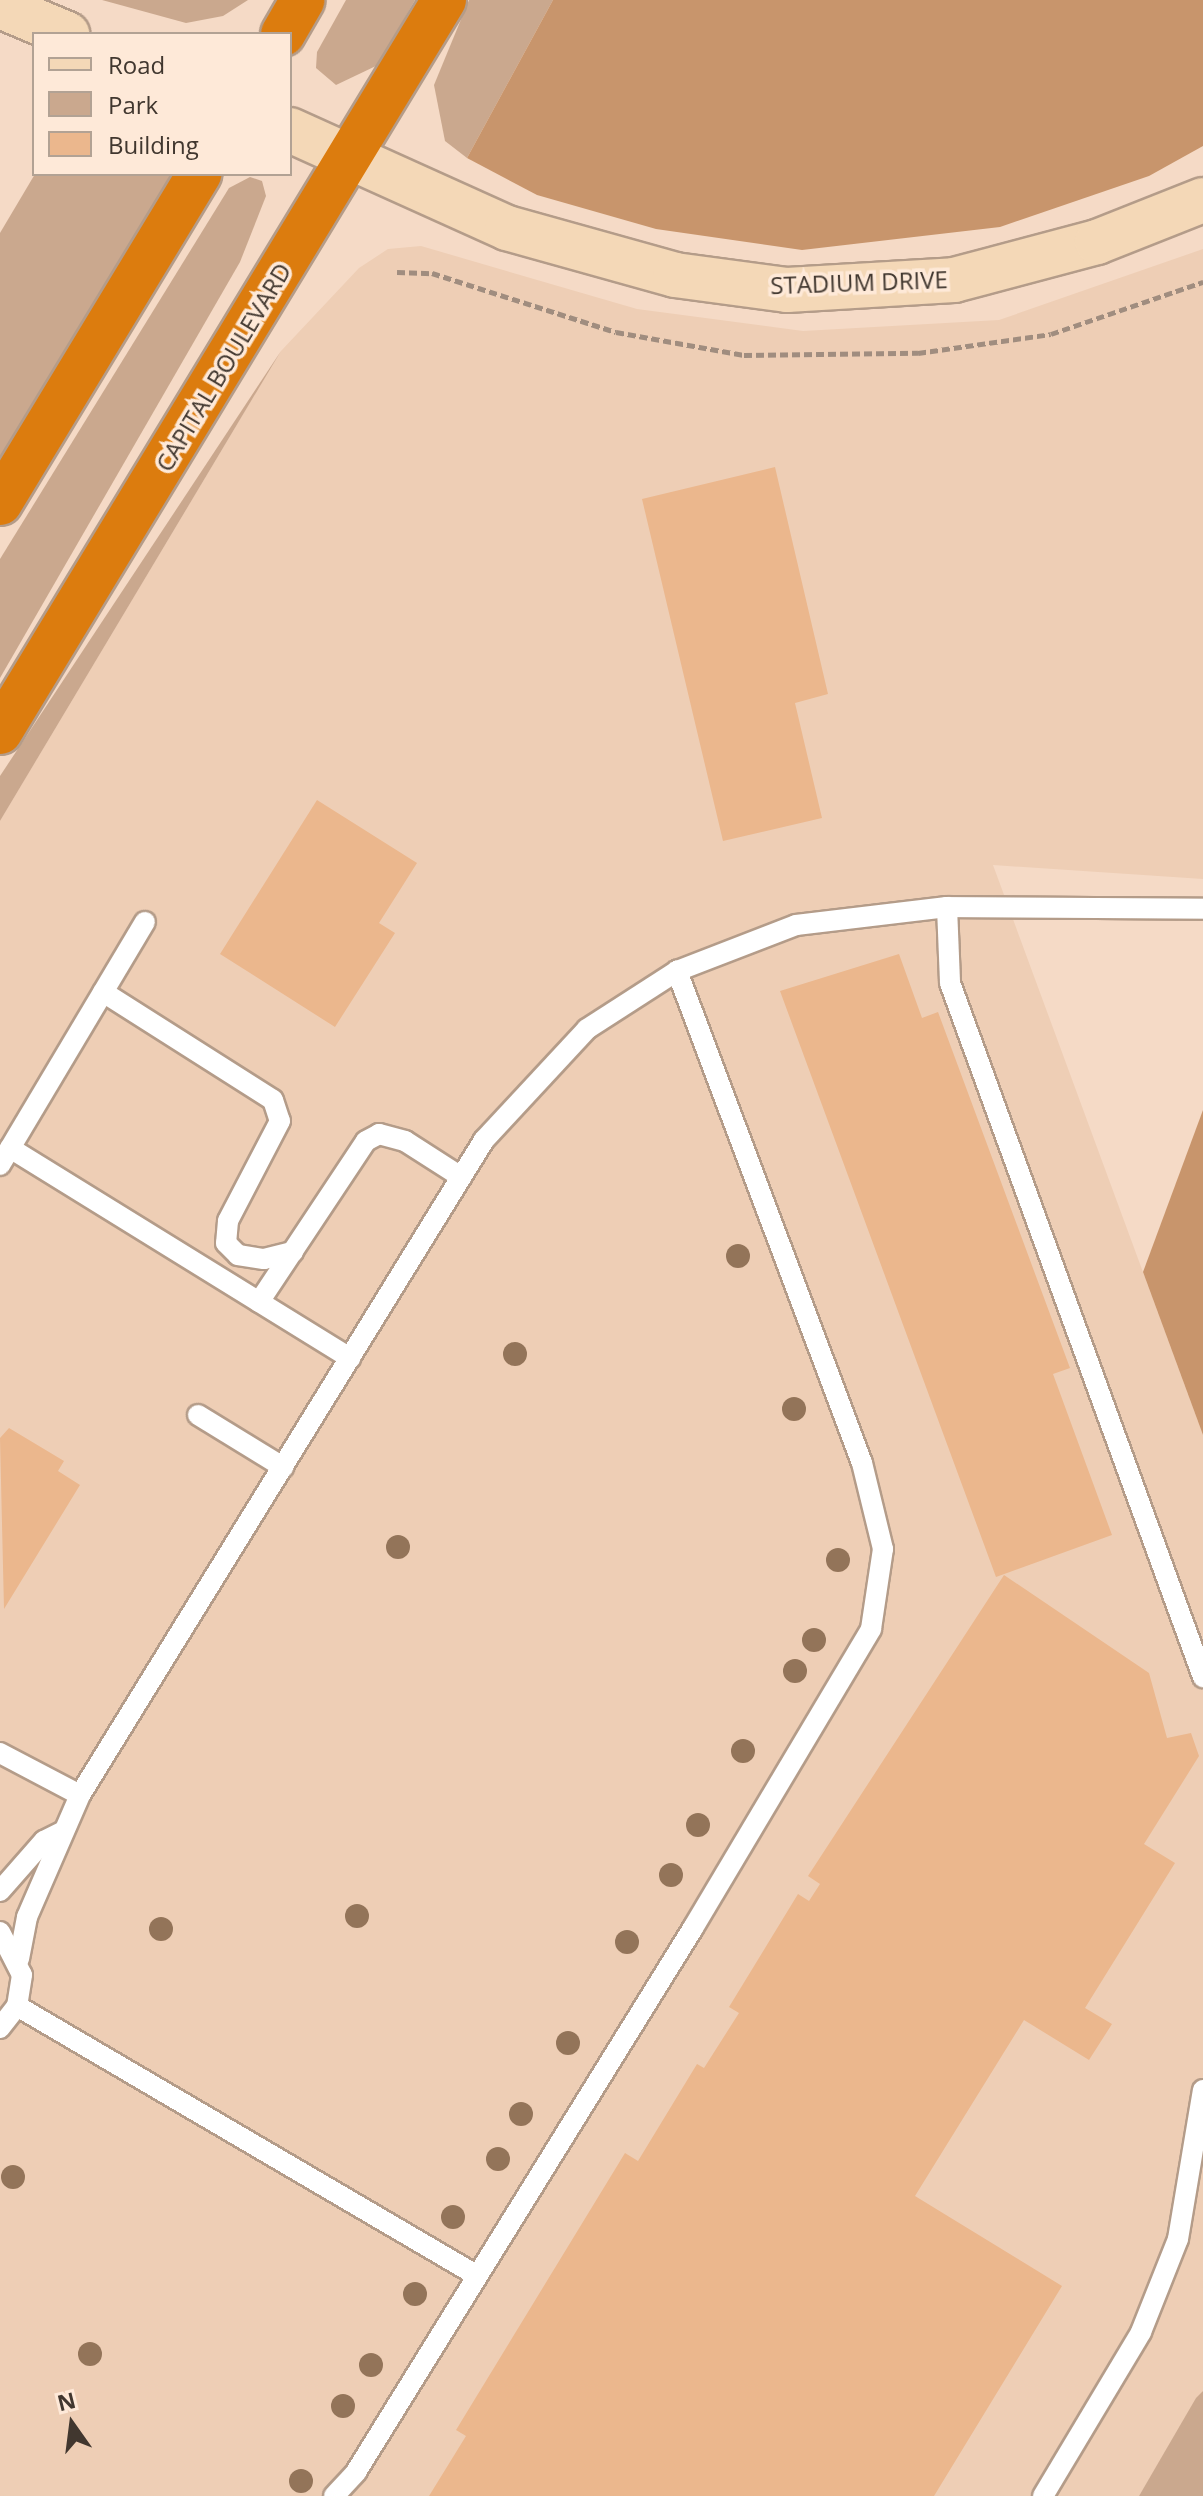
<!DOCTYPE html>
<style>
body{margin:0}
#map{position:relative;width:1203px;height:2496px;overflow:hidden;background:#f5dac6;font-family:"Open Sans",sans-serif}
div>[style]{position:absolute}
.built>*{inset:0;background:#eeceb5}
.green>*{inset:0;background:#caa88e}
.forest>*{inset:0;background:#c8956c}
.building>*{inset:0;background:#ebb78d}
.path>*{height:5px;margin-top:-2.5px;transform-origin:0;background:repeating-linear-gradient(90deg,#a08d7f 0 8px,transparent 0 12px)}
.roads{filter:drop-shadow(2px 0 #b49c89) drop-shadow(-2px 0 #b49c89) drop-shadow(0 2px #b49c89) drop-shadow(0 -2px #b49c89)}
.lane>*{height:20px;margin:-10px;padding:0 10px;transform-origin:10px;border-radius:10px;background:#fff}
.secondary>*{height:44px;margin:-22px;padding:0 22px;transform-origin:22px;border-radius:22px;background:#f4d8b7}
.highway>*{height:44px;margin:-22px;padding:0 22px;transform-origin:22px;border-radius:22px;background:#dc7c0e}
.trees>*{width:24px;height:24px;margin:-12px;border-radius:50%;background:#937459}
span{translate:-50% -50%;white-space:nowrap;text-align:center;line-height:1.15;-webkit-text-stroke:7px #fee9d8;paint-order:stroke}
.street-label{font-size:24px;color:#41372f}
.legend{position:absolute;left:32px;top:32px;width:260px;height:144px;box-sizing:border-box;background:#fee9d8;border:2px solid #b2a294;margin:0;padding:10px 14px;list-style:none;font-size:24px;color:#41372f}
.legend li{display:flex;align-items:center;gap:16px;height:40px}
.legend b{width:40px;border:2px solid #b2a294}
.north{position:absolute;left:32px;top:2384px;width:80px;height:80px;-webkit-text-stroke:6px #fee9d8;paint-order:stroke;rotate:346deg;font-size:22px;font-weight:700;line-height:32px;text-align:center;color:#41372f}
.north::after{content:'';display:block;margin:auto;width:28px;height:36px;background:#41372f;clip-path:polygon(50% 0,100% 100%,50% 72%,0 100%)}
</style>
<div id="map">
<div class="built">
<div style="clip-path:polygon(421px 246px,637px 309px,803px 331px,999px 320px,1203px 249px,1203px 879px,993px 865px,1203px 1435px,1203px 2391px,1139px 2496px,0 2496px,0 821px,281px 351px,359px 268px,388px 249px)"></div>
</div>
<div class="green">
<div style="clip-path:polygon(102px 0,248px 0,223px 16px,186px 23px)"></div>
<div style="clip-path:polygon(346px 0,415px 0,378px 65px,336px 85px,316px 68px,317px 52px)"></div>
<div style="clip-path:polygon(469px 0,553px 0,467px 158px,445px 141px,434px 85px)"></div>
<div style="clip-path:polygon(35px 174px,173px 174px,0 471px,0 233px)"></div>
<div style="clip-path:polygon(250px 177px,262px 181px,266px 196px,240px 262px,0 678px,0 559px,229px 188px)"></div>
<div style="clip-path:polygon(281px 351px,0 821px,0 776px)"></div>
<div style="clip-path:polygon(1203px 2391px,1203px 2496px,1139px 2496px,1196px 2398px)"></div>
</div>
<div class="forest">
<div style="clip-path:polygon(553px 0,1203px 0,1203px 146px,1149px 176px,1000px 227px,802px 250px,656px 229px,537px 195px,467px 158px)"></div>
<div style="clip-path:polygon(1203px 1110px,1203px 1435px,1143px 1272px)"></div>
</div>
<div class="building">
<div style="clip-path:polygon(775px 467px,828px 694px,795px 703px,822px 818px,723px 841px,642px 499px)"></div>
<div style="clip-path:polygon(317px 800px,417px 863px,379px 923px,395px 933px,335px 1027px,220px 954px)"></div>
<div style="clip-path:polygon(899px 954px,922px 1018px,938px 1012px,1070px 1368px,1053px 1374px,1112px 1535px,996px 1577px,780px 991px)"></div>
<div style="clip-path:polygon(9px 1428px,64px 1461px,58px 1471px,80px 1485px,4px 1609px,0 1438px)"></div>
<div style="clip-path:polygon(1004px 1575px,1149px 1673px,1167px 1738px,1191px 1733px,1199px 1756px,1144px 1844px,1175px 1863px,1085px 2008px,1112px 2024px,1089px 2060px,1024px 2020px,915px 2196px,1062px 2286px,934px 2496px,429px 2496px,466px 2436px,456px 2430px,625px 2153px,638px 2161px,697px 2064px,704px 2068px,739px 2013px,729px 2007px,798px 1894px,809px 1901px,820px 1884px,808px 1876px)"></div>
</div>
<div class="path">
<div style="left:397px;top:272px;width:35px;rotate:2deg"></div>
<div style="left:432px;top:273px;width:193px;rotate:17.8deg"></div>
<div style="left:616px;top:332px;width:130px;rotate:10.2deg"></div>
<div style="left:744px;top:355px;width:174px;rotate:-0.7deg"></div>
<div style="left:918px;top:353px;width:134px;rotate:-8.1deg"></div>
<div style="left:1051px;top:334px;width:161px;rotate:-18.9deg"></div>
</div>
<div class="roads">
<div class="lane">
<div style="left:947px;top:907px;width:76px;rotate:87.7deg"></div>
<div style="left:950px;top:983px;width:739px;rotate:69.97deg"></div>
<div style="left:103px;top:992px;width:201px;rotate:32.4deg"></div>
<div style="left:273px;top:1100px;width:22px;rotate:72deg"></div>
<div style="left:280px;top:1121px;width:113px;rotate:117.5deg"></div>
<div style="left:228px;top:1221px;width:22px;rotate:95deg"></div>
<div style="left:226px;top:1243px;width:17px;rotate:45deg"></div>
<div style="left:238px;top:1255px;width:26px;rotate:9deg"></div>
<div style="left:264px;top:1259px;width:30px;rotate:-14deg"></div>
<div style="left:10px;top:1148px;width:400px;rotate:31.7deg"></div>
<div style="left:0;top:1165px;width:283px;rotate:-59.2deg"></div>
<div style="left:259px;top:1302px;width:193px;rotate:-56.4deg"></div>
<div style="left:366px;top:1141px;width:15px;rotate:-28deg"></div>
<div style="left:379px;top:1134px;width:27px;rotate:15deg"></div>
<div style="left:405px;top:1141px;width:67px;rotate:32.7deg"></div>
<div style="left:198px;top:1415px;width:100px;rotate:31.5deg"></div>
<div style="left:0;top:1753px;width:90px;rotate:27.7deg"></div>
<div style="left:0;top:1891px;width:67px;rotate:-48.7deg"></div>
<div style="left:44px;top:1841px;width:18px;rotate:-27deg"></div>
<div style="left:0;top:1932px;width:48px;rotate:62.9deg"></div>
<div style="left:22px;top:1975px;width:31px;rotate:99deg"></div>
<div style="left:17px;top:2006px;width:28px;rotate:128deg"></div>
<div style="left:19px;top:1959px;width:43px;rotate:-79.2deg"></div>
<div style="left:27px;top:1917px;width:133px;rotate:-66.5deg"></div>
<div style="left:80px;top:1795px;width:770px;rotate:-58.33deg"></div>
<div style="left:484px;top:1140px;width:151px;rotate:-47.1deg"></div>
<div style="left:587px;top:1029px;width:107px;rotate:-32.8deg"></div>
<div style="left:677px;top:971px;width:128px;rotate:-21.1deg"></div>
<div style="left:796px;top:925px;width:152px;rotate:-6.8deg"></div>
<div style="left:947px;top:907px;width:256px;rotate:0.4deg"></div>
<div style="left:17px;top:2006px;width:532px;rotate:30.37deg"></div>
<div style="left:334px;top:2496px;width:33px;rotate:-47deg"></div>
<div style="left:356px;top:2472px;width:640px;rotate:-58.22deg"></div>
<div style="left:693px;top:1928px;width:348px;rotate:-59.2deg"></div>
<div style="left:871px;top:1629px;width:81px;rotate:-81.5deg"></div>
<div style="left:883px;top:1549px;width:89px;rotate:-103.7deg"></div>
<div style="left:862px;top:1463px;width:526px;rotate:-110.61deg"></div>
<div style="left:1043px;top:2496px;width:191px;rotate:-59.1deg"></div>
<div style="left:1141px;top:2332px;width:100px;rotate:-68.3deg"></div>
<div style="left:1178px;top:2239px;width:151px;rotate:-80.5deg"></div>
</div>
<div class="secondary">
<div style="left:0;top:6px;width:73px;rotate:22.7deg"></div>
<div style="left:290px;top:130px;width:238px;rotate:24.3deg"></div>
<div style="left:507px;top:228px;width:174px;rotate:15.6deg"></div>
<div style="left:675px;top:275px;width:113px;rotate:7.6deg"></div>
<div style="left:787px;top:290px;width:167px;rotate:-3.4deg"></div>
<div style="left:954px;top:280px;width:148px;rotate:-14.9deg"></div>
<div style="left:1097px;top:242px;width:114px;rotate:-21.6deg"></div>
</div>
<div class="highway">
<div style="left:283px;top:34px;width:39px;rotate:-60deg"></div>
<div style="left:0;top:503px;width:385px;rotate:-58.8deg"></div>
<div style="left:0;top:732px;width:856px;rotate:-58.76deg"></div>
</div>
</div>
<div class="trees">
<div style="left:738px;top:1256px"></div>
<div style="left:515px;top:1354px"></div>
<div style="left:794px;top:1409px"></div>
<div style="left:398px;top:1547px"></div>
<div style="left:838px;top:1560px"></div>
<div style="left:814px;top:1640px"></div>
<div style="left:795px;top:1671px"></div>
<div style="left:743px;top:1751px"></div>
<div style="left:698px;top:1825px"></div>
<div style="left:671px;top:1875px"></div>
<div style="left:357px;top:1916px"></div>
<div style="left:161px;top:1929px"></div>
<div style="left:627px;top:1942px"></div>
<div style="left:568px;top:2043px"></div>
<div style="left:521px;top:2114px"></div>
<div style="left:498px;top:2159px"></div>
<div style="left:13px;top:2177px"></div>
<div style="left:453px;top:2217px"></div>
<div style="left:415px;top:2294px"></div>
<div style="left:90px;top:2354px"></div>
<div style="left:371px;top:2365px"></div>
<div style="left:343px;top:2406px"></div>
<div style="left:301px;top:2481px"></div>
</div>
<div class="street-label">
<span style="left:859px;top:282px;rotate:-2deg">STADIUM DRIVE</span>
<span style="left:223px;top:367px;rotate:-59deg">CAPITAL BOULEVARD</span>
</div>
<ul class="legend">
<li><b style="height:10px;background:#f4d8b7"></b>Road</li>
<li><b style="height:22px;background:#caa88e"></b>Park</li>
<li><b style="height:22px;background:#ebb78d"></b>Building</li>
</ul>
<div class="north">N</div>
</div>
